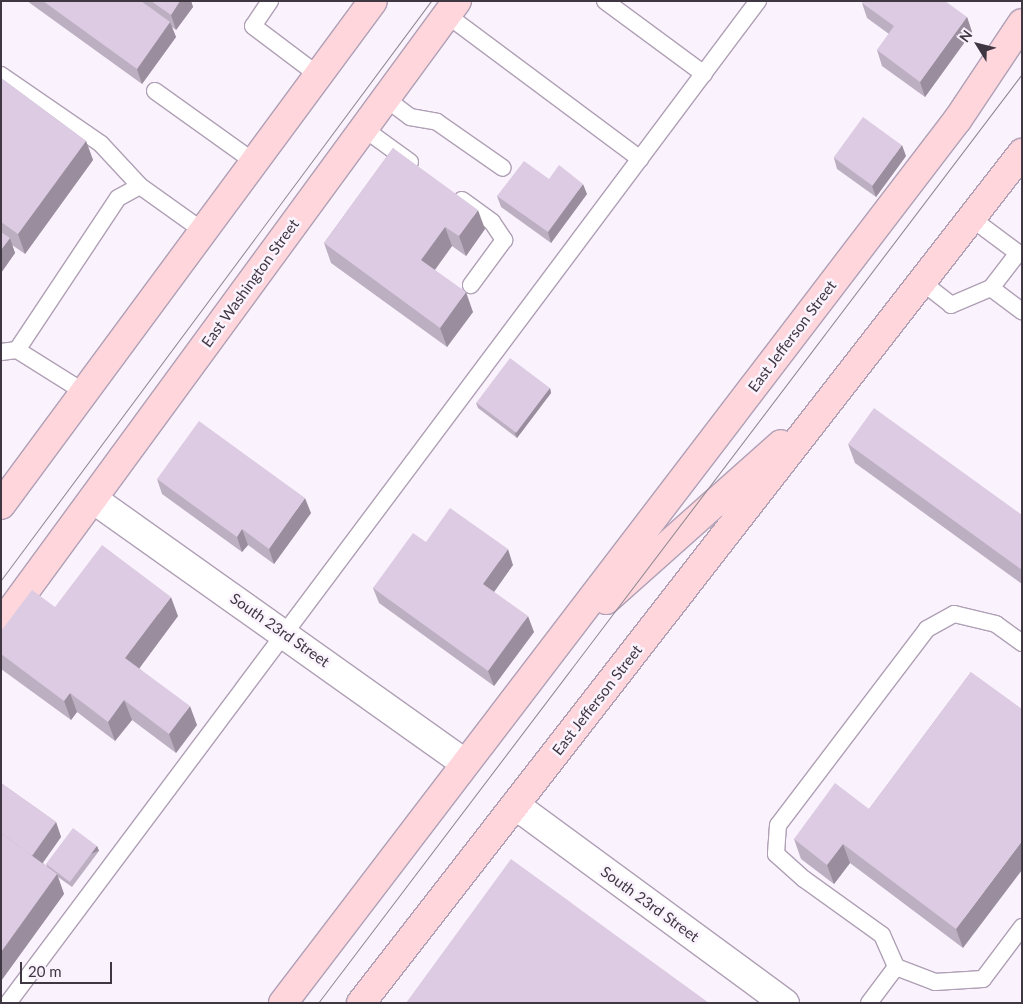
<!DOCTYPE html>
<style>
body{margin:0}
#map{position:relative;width:1023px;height:1004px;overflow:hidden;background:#faf3fd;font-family:Lato,sans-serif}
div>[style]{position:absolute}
.roads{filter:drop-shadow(1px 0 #b0a0b6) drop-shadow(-1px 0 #b0a0b6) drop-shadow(0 1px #b0a0b6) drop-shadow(0 -1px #b0a0b6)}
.lane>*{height:16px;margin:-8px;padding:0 8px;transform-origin:8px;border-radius:8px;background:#fff}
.street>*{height:28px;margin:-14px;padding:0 14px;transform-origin:14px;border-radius:14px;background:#fff}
.primary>*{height:28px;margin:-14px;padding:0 14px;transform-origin:14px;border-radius:14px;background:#fed6dc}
.tram>*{height:1px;margin:-0.5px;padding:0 0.5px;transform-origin:0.5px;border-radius:0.5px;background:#8e8791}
.wall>*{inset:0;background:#bdafc2}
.shaded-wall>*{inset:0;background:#9a8e9e;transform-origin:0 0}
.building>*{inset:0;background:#dccbe2;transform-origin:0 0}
span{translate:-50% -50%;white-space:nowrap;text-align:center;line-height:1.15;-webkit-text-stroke:5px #faf3fd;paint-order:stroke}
.street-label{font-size:15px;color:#3f3842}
.frame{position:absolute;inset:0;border:2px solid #3f3842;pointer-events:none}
.north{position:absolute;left:953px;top:20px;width:50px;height:50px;-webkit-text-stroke:4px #faf3fd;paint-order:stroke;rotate:306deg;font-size:14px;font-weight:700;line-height:20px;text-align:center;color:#3f3842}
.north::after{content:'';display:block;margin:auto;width:18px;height:22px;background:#3f3842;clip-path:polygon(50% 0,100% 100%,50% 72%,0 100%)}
.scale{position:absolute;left:20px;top:962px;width:92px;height:22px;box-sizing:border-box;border:2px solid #3f3842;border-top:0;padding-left:6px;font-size:15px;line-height:18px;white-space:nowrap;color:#3f3842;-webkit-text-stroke:4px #faf3fd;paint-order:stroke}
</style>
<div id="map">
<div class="roads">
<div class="lane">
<div style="left:270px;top:1px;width:30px;rotate:124deg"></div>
<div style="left:253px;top:26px;width:81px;rotate:37deg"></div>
<div style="left:605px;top:1px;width:123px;rotate:36.4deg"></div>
<div style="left:447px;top:15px;width:241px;rotate:36.7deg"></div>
<div style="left:1px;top:75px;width:121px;rotate:34.6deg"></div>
<div style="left:101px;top:144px;width:57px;rotate:47.1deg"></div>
<div style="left:155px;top:91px;width:122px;rotate:35.6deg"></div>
<div style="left:385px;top:98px;width:31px;rotate:37deg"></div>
<div style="left:410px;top:117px;width:27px;rotate:10deg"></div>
<div style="left:437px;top:122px;width:80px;rotate:34.9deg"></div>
<div style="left:363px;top:128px;width:58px;rotate:35.9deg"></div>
<div style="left:462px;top:200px;width:37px;rotate:36deg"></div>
<div style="left:492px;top:222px;width:22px;rotate:56deg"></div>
<div style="left:504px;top:240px;width:56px;rotate:126.3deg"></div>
<div style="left:971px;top:218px;width:59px;rotate:36.7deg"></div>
<div style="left:1018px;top:253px;width:44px;rotate:127.6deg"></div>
<div style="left:922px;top:282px;width:37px;rotate:38deg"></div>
<div style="left:951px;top:305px;width:43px;rotate:-23deg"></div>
<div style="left:991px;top:288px;width:39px;rotate:37deg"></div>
<div style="left:1px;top:352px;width:16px;rotate:-7deg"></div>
<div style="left:84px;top:392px;width:79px;rotate:-147.9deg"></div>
<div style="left:17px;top:350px;width:182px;rotate:-56.4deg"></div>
<div style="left:118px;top:198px;width:25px;rotate:-29deg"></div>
<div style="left:140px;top:186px;width:77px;rotate:35.5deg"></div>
<div style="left:1022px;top:643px;width:32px;rotate:-144deg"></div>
<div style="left:996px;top:624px;width:43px;rotate:-166.6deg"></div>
<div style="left:954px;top:614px;width:31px;rotate:151deg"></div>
<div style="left:927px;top:629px;width:246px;rotate:127.2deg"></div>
<div style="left:778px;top:825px;width:29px;rotate:94deg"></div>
<div style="left:776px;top:854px;width:38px;rotate:42deg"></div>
<div style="left:804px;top:879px;width:96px;rotate:35.7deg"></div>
<div style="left:882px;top:935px;width:35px;rotate:66deg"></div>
<div style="left:896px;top:967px;width:42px;rotate:21deg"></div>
<div style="left:935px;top:982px;width:48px;rotate:-3.6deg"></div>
<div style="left:983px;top:979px;width:65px;rotate:-53.1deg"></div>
<div style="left:8px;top:1003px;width:1252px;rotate:-53.19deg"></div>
<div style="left:869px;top:1003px;width:45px;rotate:-53.1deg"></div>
</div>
<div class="street">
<div style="left:93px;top:499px;width:456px;rotate:35.4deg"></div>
<div style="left:515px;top:805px;width:335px;rotate:36.3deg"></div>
</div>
<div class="primary">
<div style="left:1px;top:505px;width:626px;rotate:-53.57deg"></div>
<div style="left:606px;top:600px;width:234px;rotate:-41.7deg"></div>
<div style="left:1px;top:624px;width:772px;rotate:-53.8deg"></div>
<div style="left:283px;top:1003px;width:1112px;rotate:-52.64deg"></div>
<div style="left:958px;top:119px;width:115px;rotate:-56.3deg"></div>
<div style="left:361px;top:1003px;width:1077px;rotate:-52.13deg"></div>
</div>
</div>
<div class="tram">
<div style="left:1px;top:580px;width:721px;rotate:-53.4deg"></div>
<div style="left:318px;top:1003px;width:1166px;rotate:-52.85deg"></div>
</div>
<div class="wall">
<div style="clip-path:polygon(27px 1px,191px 1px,193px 7px,176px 30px,172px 27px,176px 37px,142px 84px)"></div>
<div style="clip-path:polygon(862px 3px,967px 17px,972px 32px,925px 97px,882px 66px,877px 50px,889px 34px,867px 18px)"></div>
<div style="clip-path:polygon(1px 78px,86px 141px,93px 160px,25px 254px,12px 245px,15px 253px,1px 273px)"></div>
<div style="clip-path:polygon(393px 148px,485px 229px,466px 256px,452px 246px,435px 270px,473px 312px,447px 347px,331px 263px,324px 243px)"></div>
<div style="clip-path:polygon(906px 156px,876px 197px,837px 169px,834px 158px)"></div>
<div style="clip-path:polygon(549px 179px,587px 194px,551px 243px,501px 207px,497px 196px)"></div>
<div style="clip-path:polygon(550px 388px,551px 393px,517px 438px,478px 408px,476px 403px)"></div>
<div style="clip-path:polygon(848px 444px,1022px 515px,1022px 584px,855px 463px)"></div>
<div style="clip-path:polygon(157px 479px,311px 513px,274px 564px,248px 545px,242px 552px,162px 494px)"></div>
<div style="clip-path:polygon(426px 542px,513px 565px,494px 592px,534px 632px,494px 686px,379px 603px,373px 588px)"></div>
<div style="clip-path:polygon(55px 607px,178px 616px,139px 668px,197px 725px,176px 753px,132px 720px,115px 741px,77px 712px,71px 720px,1px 669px,1px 631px)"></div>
<div style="clip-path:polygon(971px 672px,963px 948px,850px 863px,834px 884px,801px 859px,794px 839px,869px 809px)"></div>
<div style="clip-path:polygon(1px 783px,56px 822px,61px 837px,43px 863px,47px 867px,46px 864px,97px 846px,99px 851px,72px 887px,58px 877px,64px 894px,1px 981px)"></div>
</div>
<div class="shaded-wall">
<div style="clip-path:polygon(180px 1px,191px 1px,193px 7px,176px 30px,171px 15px)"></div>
<div style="clip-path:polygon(967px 17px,972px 32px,925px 97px,920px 82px)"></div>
<div style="clip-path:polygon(170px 22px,176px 37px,142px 84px,137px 69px)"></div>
<div style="clip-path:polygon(86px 141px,93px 160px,25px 254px,18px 234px)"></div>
<div style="clip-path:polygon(902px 145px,906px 156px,876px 197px,872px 186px)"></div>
<div style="clip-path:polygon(583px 184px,587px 194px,551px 243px,548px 232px)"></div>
<div style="clip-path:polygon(478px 210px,485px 229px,466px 256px,459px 236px)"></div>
<div style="clip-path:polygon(445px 227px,452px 246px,428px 279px,421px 260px)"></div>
<div style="clip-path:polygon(10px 238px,15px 253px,1px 273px,1px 250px)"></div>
<div style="clip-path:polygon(466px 292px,473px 312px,447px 347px,440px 328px)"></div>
<div style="clip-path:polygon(550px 388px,551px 393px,517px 438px,515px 433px)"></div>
<div style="clip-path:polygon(305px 498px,311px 513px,274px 564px,269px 549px)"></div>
<div style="clip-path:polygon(242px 529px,248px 545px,242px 552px,237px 537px)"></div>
<div style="clip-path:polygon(508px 549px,513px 565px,489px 599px,483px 584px)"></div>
<div style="clip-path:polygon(171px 597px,178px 616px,133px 677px,125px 658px)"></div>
<div style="clip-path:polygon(528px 616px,534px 632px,494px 686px,488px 671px)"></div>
<div style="clip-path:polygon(70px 693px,77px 712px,71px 720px,64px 701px)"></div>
<div style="clip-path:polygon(124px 700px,132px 720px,115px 741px,108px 722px)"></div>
<div style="clip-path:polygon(190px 706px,197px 725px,176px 753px,169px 734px)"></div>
<div style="clip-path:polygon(56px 822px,61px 837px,36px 872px,30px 857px)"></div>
<div style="clip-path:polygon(1022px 841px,1022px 870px,963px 948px,956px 929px)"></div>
<div style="clip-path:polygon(843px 844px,850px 863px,834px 884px,827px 865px)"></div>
<div style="left:97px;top:846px;width:5px;height:45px;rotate:68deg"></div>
<div style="clip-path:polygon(57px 874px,64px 894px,1px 981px,1px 952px)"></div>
</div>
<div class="building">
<div style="clip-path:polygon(43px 1px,141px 1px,170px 22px,137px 69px)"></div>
<div style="clip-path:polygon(151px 1px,180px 1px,171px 15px)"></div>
<div style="clip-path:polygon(863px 1px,945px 1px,967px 17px,920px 82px,877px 50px,894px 26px,862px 3px)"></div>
<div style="clip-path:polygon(1px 78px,86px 141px,18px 234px,1px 222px)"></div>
<div style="left:863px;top:117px;width:48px;height:50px;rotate:36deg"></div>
<div style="clip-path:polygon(393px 148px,478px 210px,459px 236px,445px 227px,421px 260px,466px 292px,440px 328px,324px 243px)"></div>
<div style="clip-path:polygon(524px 161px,549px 179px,559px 165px,583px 184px,548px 232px,497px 196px)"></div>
<div style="clip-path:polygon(1px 232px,10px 238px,1px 250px)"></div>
<div style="left:510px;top:358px;width:50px;height:56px;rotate:37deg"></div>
<div style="clip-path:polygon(874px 408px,1022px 515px,1022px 570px,848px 444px)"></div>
<div style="clip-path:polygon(199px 421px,305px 498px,269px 549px,242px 529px,237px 537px,157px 479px)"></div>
<div style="clip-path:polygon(450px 508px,508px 549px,483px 584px,528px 616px,488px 671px,373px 588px,413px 533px,426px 542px)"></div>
<div style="clip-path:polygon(102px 545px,171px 597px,125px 658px,190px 706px,169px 734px,124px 700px,108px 722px,70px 693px,64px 701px,1px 654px,1px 631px,32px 590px,55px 607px)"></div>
<div style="clip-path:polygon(971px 672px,1022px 709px,1022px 841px,956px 929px,843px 844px,827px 865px,794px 839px,835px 783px,869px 809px)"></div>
<div style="clip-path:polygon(1px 783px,56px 822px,32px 856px,1px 833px)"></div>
<div style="left:73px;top:828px;width:30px;height:45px;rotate:37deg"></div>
<div style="clip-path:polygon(1px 833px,57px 874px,1px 952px)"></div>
<div style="clip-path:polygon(511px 859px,709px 1003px,406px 1003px)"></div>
</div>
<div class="street-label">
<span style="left:250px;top:283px;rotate:-54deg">East Washington Street</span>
<span style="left:792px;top:336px;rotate:-53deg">East Jefferson Street</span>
<span style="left:280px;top:630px;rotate:35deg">South 23rd Street</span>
<span style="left:597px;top:700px;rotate:-52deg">East Jefferson Street</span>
<span style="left:650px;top:904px;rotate:36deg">South 23rd Street</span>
</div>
<div class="frame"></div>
<div class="north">N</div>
<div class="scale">20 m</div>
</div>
